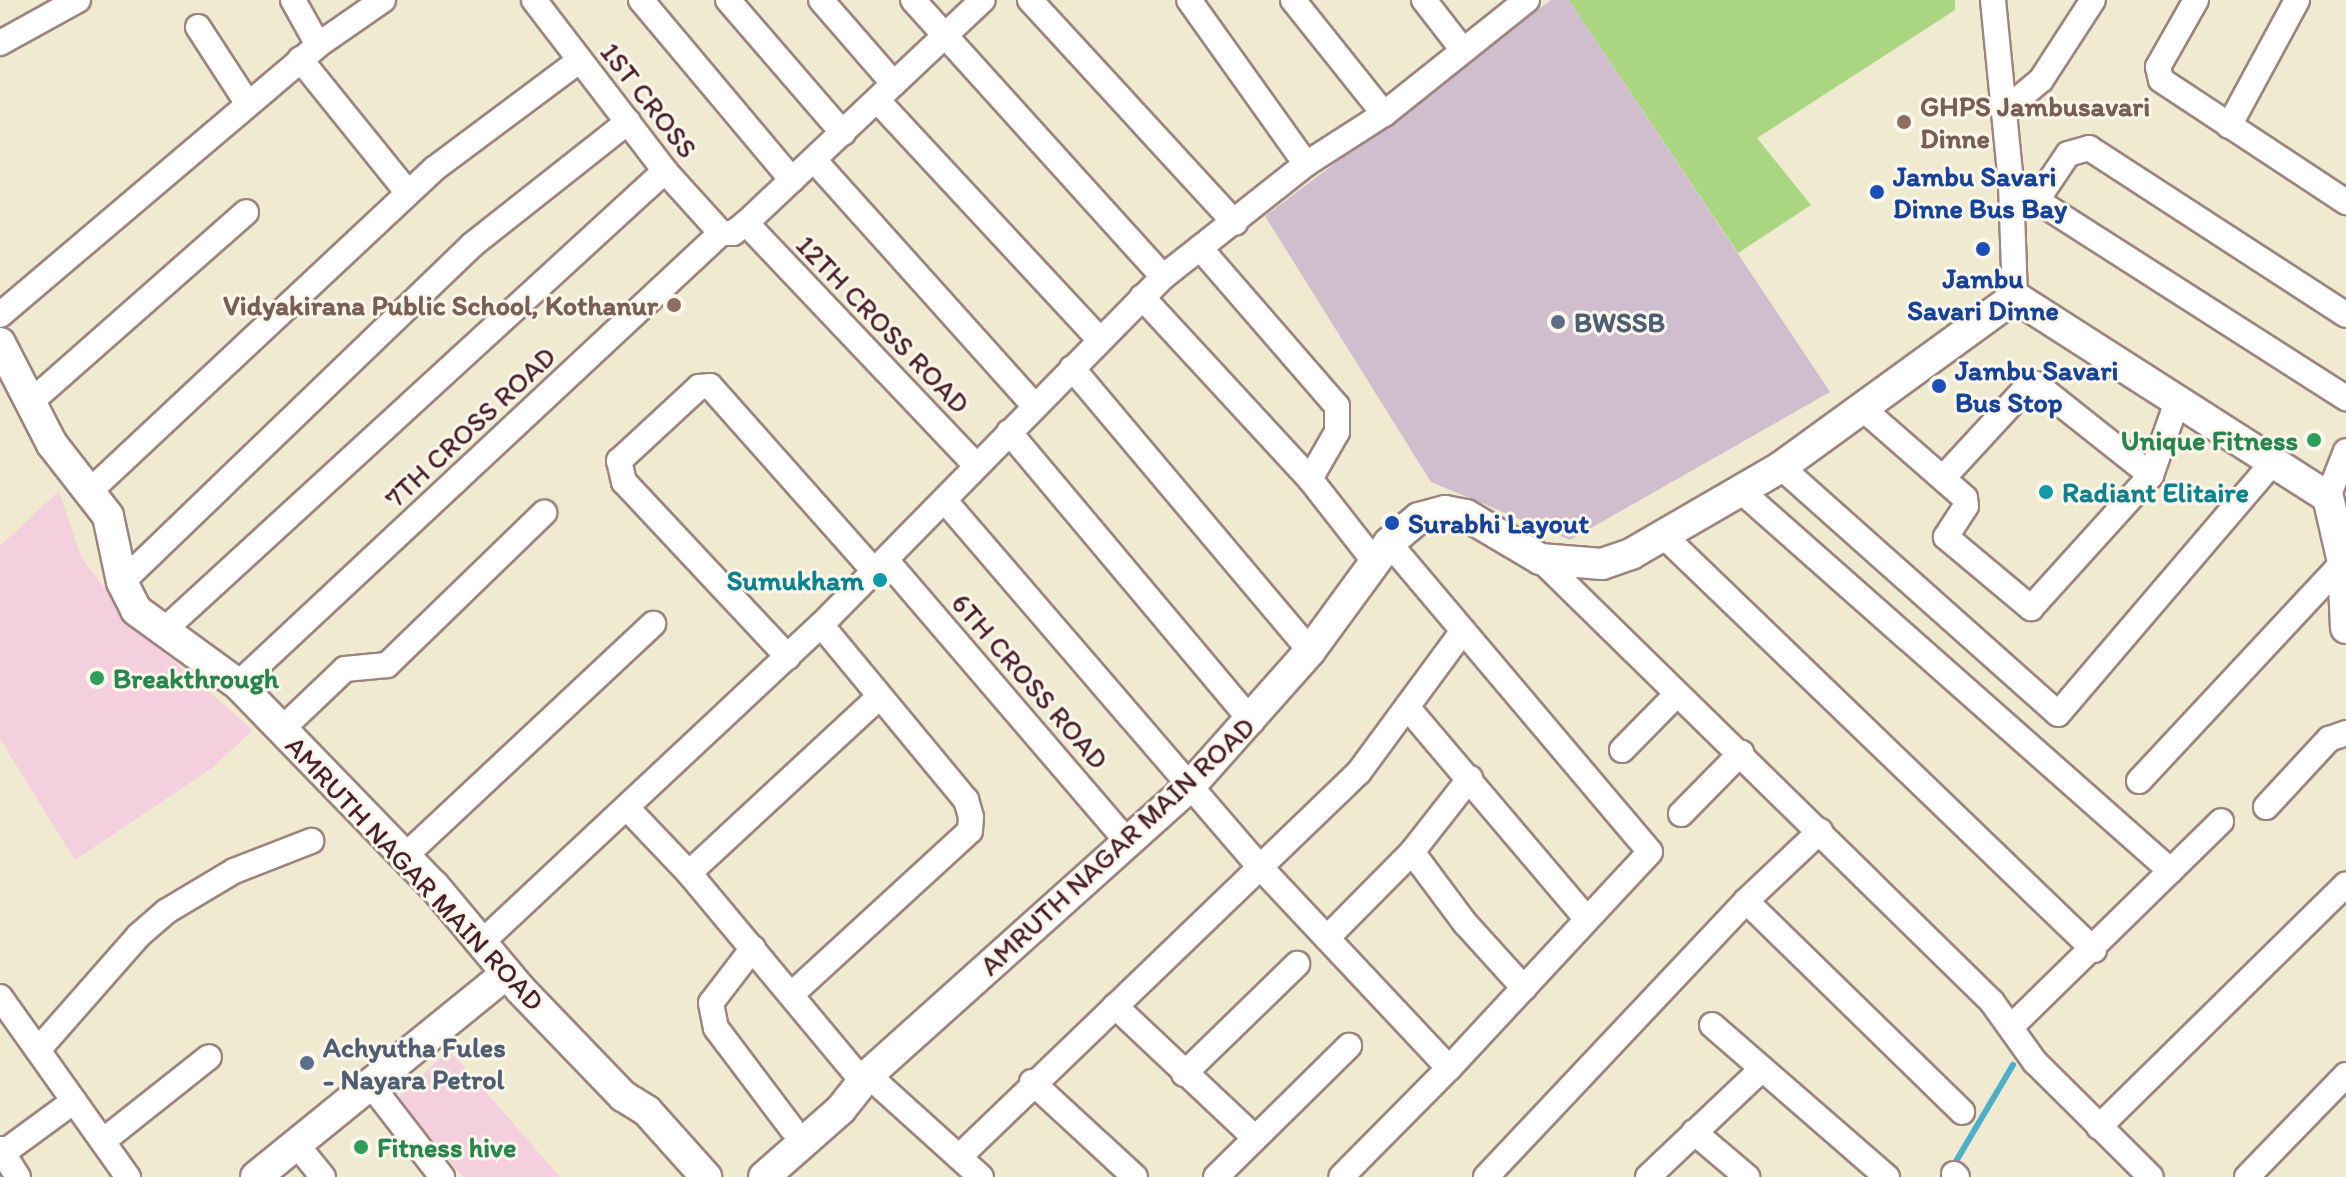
<!DOCTYPE html>
<style>
body{margin:0}
#map{position:relative;width:2346px;height:1177px;overflow:hidden;background:#f0ead1;font-family:Itim,sans-serif}
div>[style]{position:absolute}
.built>*{inset:0;background:#f4cfde}
.industrial>*{inset:0;background:#d0bdce}
.green>*{inset:0;background:#aad581}
.stream>*{height:6px;margin:-3px;padding:0 3px;transform-origin:3px;border-radius:3px;background:#4cb0cb}
.roads{filter:drop-shadow(2px 0 #9d847e) drop-shadow(-2px 0 #9d847e) drop-shadow(0 2px #9d847e) drop-shadow(0 -2px #9d847e)}
.minor>*{height:24px;margin:-12px;padding:0 12px;transform-origin:12px;border-radius:12px;background:#fff}
.major>*{height:30px;margin:-15px;padding:0 15px;transform-origin:15px;border-radius:15px;background:#fff}
.dots>*{width:22px;height:22px;translate:-50% -50%;box-sizing:border-box;border:4px solid #fbf7ec;border-radius:50%}
span{translate:-50% -50%;white-space:nowrap;text-align:center;line-height:1.15;-webkit-text-stroke:6px #fbf7ec;paint-order:stroke}
.street-label{font-size:28px;color:#4a1f2b}
.education-label{font-size:28px;color:#785e54;font-weight:700}
.left{translate:0 -50%;text-align:left}
.right{translate:-100% -50%;text-align:right}
.transit-label{font-size:28px;color:#164399;font-weight:700}
.service-label{font-size:28px;color:#4e5e75;font-weight:700}
.leisure-label{font-size:28px;color:#27864d;font-weight:700}
.culture-label{font-size:28px;color:#0d838f;font-weight:700}
</style>
<div id="map">
<div class="built">
<div style="clip-path:polygon(59px 491px,81px 557px,134px 627px,253px 730px,212px 768px,75px 860px,0 739px,0 546px)"></div>
<div style="clip-path:polygon(449px 1050px,560px 1177px,463px 1177px,398px 1098px)"></div>
</div>
<div class="industrial">
<div style="clip-path:polygon(1551px 0,1569px 0,1830px 392px,1570px 540px,1431px 482px,1265px 216px)"></div>
</div>
<div class="green">
<div style="clip-path:polygon(1569px 0,1955px 0,1955px 10px,1757px 138px,1811px 205px,1738px 253px)"></div>
</div>
<div class="stream">
<div style="left:1952px;top:1168px;width:120px;rotate:-59.4deg"></div>
</div>
<div class="roads">
<div class="minor">
<div style="left:293px;top:0;width:51px;rotate:60.9deg"></div>
<div style="left:534px;top:0;width:215px;rotate:52.5deg"></div>
<div style="left:665px;top:171px;width:84px;rotate:47.9deg"></div>
<div style="left:641px;top:0;width:235px;rotate:50deg"></div>
<div style="left:728px;top:0;width:176px;rotate:49.2deg"></div>
<div style="left:821px;top:0;width:111px;rotate:49deg"></div>
<div style="left:913px;top:0;width:373px;rotate:47.9deg"></div>
<div style="left:1030px;top:0;width:303px;rotate:47.4deg"></div>
<div style="left:1293px;top:0;width:146px;rotate:51.4deg"></div>
<div style="left:1424px;top:0;width:62px;rotate:52.2deg"></div>
<div style="left:1993px;top:0;width:185px;rotate:84.4deg"></div>
<div style="left:2011px;top:184px;width:113px;rotate:88deg"></div>
<div style="left:2196px;top:0;width:77px;rotate:119.6deg"></div>
<div style="left:2158px;top:67px;width:13px;rotate:77deg"></div>
<div style="left:2161px;top:80px;width:222px;rotate:33.4deg"></div>
<div style="left:198px;top:27px;width:92px;rotate:57deg"></div>
<div style="left:0;top:43px;width:89px;rotate:-28.9deg"></div>
<div style="left:300px;top:59px;width:172px;rotate:51.1deg"></div>
<div style="left:877px;top:100px;width:328px;rotate:47.1deg"></div>
<div style="left:2004px;top:111px;width:48px;rotate:-40deg"></div>
<div style="left:2041px;top:80px;width:95px;rotate:-57deg"></div>
<div style="left:2229px;top:126px;width:143px;rotate:-61.6deg"></div>
<div style="left:814px;top:160px;width:331px;rotate:48.1deg"></div>
<div style="left:1306px;top:164px;width:93px;rotate:-32.7deg"></div>
<div style="left:1384px;top:114px;width:183px;rotate:-38.6deg"></div>
<div style="left:2011px;top:184px;width:398px;rotate:32.6deg"></div>
<div style="left:2037px;top:200px;width:55px;rotate:-56deg"></div>
<div style="left:2068px;top:154px;width:22px;rotate:-16deg"></div>
<div style="left:2089px;top:148px;width:306px;rotate:33deg"></div>
<div style="left:746px;top:223px;width:335px;rotate:46.5deg"></div>
<div style="left:1200px;top:248px;width:209px;rotate:49.1deg"></div>
<div style="left:1337px;top:406px;width:26px;rotate:90deg"></div>
<div style="left:1337px;top:432px;width:54px;rotate:119.9deg"></div>
<div style="left:1142px;top:297px;width:248px;rotate:47.3deg"></div>
<div style="left:1310px;top:479px;width:104px;rotate:52deg"></div>
<div style="left:0;top:315px;width:417px;rotate:-40.3deg"></div>
<div style="left:318px;top:45px;width:79px;rotate:-34.7deg"></div>
<div style="left:1072px;top:368px;width:370px;rotate:49.9deg"></div>
<div style="left:33px;top:400px;width:284px;rotate:-41.4deg"></div>
<div style="left:1861px;top:407px;width:138px;rotate:41.2deg"></div>
<div style="left:1965px;top:498px;width:8px;rotate:83deg"></div>
<div style="left:1966px;top:506px;width:37px;rotate:123deg"></div>
<div style="left:1946px;top:537px;width:111px;rotate:39.9deg"></div>
<div style="left:2031px;top:608px;width:179px;rotate:-47.9deg"></div>
<div style="left:2151px;top:475px;width:77px;rotate:-70.4deg"></div>
<div style="left:1009px;top:432px;width:378px;rotate:50deg"></div>
<div style="left:1781px;top:467px;width:371px;rotate:41.7deg"></div>
<div style="left:2058px;top:714px;width:331px;rotate:-49.5deg"></div>
<div style="left:1943px;top:478px;width:125px;rotate:-47.3deg"></div>
<div style="left:2028px;top:386px;width:8px;rotate:-14deg"></div>
<div style="left:2036px;top:384px;width:147px;rotate:38.4deg"></div>
<div style="left:1740px;top:490px;width:575px;rotate:41.48deg"></div>
<div style="left:89px;top:492px;width:473px;rotate:-43.1deg"></div>
<div style="left:434px;top:169px;width:182px;rotate:-36.7deg"></div>
<div style="left:2328px;top:497px;width:49px;rotate:-68.6deg"></div>
<div style="left:945px;top:501px;width:486px;rotate:49.3deg"></div>
<div style="left:1262px;top:869px;width:273px;rotate:46.8deg"></div>
<div style="left:1449px;top:1068px;width:153px;rotate:134.7deg"></div>
<div style="left:1664px;top:536px;width:597px;rotate:43.91deg"></div>
<div style="left:1389px;top:543px;width:404px;rotate:49.8deg"></div>
<div style="left:1650px;top:852px;width:295px;rotate:132.9deg"></div>
<div style="left:1540px;top:559px;width:633px;rotate:44.42deg"></div>
<div style="left:1992px;top:1002px;width:74px;rotate:54.4deg"></div>
<div style="left:2035px;top:1062px;width:163px;rotate:44.8deg"></div>
<div style="left:886px;top:560px;width:372px;rotate:49.4deg"></div>
<div style="left:122px;top:582px;width:486px;rotate:-43.9deg"></div>
<div style="left:472px;top:245px;width:199px;rotate:-38.3deg"></div>
<div style="left:162px;top:632px;width:682px;rotate:-42.51deg"></div>
<div style="left:788px;top:657px;width:240px;rotate:-133.1deg"></div>
<div style="left:624px;top:482px;width:22px;rotate:-103deg"></div>
<div style="left:619px;top:461px;width:109px;rotate:-42.8deg"></div>
<div style="left:699px;top:387px;width:11px;rotate:-5deg"></div>
<div style="left:710px;top:386px;width:249px;rotate:48.4deg"></div>
<div style="left:238px;top:684px;width:661px;rotate:-43.04deg"></div>
<div style="left:721px;top:233px;width:12px"></div>
<div style="left:733px;top:233px;width:16px;rotate:-38deg"></div>
<div style="left:746px;top:223px;width:325px;rotate:-43.3deg"></div>
<div style="left:1407px;top:707px;width:278px;rotate:49.7deg"></div>
<div style="left:282px;top:729px;width:87px;rotate:-43.6deg"></div>
<div style="left:345px;top:669px;width:42px;rotate:-5.4deg"></div>
<div style="left:387px;top:665px;width:219px;rotate:-44.1deg"></div>
<div style="left:1622px;top:750px;width:78px;rotate:-45.5deg"></div>
<div style="left:2139px;top:781px;width:299px;rotate:-47deg"></div>
<div style="left:2266px;top:807px;width:93px;rotate:-47.2deg"></div>
<div style="left:2329px;top:739px;width:18px;rotate:-19deg"></div>
<div style="left:628px;top:809px;width:88px;rotate:46.4deg"></div>
<div style="left:689px;top:873px;width:271px;rotate:50.2deg"></div>
<div style="left:1681px;top:814px;width:86px;rotate:-45.5deg"></div>
<div style="left:1412px;top:852px;width:89px;rotate:53.3deg"></div>
<div style="left:1465px;top:923px;width:88px;rotate:47.8deg"></div>
<div style="left:405px;top:856px;width:340px;rotate:-43.1deg"></div>
<div style="left:689px;top:873px;width:260px;rotate:-42.8deg"></div>
<div style="left:1746px;top:901px;width:302px;rotate:44.3deg"></div>
<div style="left:1327px;top:938px;width:121px;rotate:-45.3deg"></div>
<div style="left:1412px;top:852px;width:94px;rotate:-51.9deg"></div>
<div style="left:481px;top:943px;width:466px;rotate:-43.1deg"></div>
<div style="left:821px;top:625px;width:488px;rotate:-45.5deg"></div>
<div style="left:1163px;top:277px;width:182px;rotate:-38.3deg"></div>
<div style="left:1306px;top:164px;width:201px;rotate:-125.5deg"></div>
<div style="left:753px;top:948px;width:69px;rotate:127.4deg"></div>
<div style="left:711px;top:1003px;width:25px;rotate:79deg"></div>
<div style="left:716px;top:1028px;width:126px;rotate:53deg"></div>
<div style="left:792px;top:994px;width:241px;rotate:-42.5deg"></div>
<div style="left:970px;top:831px;width:14px;rotate:-86deg"></div>
<div style="left:971px;top:817px;width:18px;rotate:-106deg"></div>
<div style="left:966px;top:800px;width:227px;rotate:-129.6deg"></div>
<div style="left:0;top:997px;width:221px;rotate:54.6deg"></div>
<div style="left:1115px;top:1006px;width:191px;rotate:43.3deg"></div>
<div style="left:1712px;top:1025px;width:232px;rotate:41deg"></div>
<div style="left:2011px;top:1027px;width:294px;rotate:-44.4deg"></div>
<div style="left:38px;top:1050px;width:152px;rotate:-48.7deg"></div>
<div style="left:138px;top:936px;width:38px;rotate:-41deg"></div>
<div style="left:167px;top:911px;width:78px;rotate:-30.8deg"></div>
<div style="left:234px;top:871px;width:83px;rotate:-21.3deg"></div>
<div style="left:1184px;top:1074px;width:158px;rotate:-44.2deg"></div>
<div style="left:868px;top:1075px;width:152px;rotate:42.1deg"></div>
<div style="left:1032px;top:1082px;width:140px;rotate:42.7deg"></div>
<div style="left:371px;top:1085px;width:116px;rotate:52.3deg"></div>
<div style="left:2099px;top:1127px;width:346px;rotate:-44.5deg"></div>
<div style="left:1694px;top:1132px;width:70px;rotate:40.3deg"></div>
<div style="left:103px;top:1141px;width:135px;rotate:-38.4deg"></div>
<div style="left:297px;top:1145px;width:41px;rotate:50.9deg"></div>
<div style="left:0;top:1149px;width:5px;rotate:53deg"></div>
<div style="left:3px;top:1153px;width:88px;rotate:-36.2deg"></div>
<div style="left:3px;top:1153px;width:28px;rotate:58deg"></div>
<div style="left:959px;top:1157px;width:555px;rotate:-43.91deg"></div>
<div style="left:1359px;top:772px;width:175px;rotate:-53.6deg"></div>
<div style="left:1954px;top:1174px;width:4px;rotate:45deg"></div>
<div style="left:1216px;top:1177px;width:187px;rotate:-44.6deg"></div>
<div style="left:1486px;top:1177px;width:379px;rotate:-46.7deg"></div>
<div style="left:1746px;top:901px;width:102px;rotate:-43.4deg"></div>
<div style="left:1648px;top:1177px;width:157px;rotate:-43.5deg"></div>
<div style="left:2247px;top:1177px;width:142px;rotate:-45.9deg"></div>
</div>
<div class="major">
<div style="left:0;top:343px;width:114px;rotate:62.8deg"></div>
<div style="left:52px;top:444px;width:91px;rotate:52.1deg"></div>
<div style="left:108px;top:516px;width:67px;rotate:78deg"></div>
<div style="left:122px;top:582px;width:31px;rotate:63deg"></div>
<div style="left:136px;top:610px;width:126px;rotate:36deg"></div>
<div style="left:238px;top:684px;width:281px;rotate:45.9deg"></div>
<div style="left:434px;top:886px;width:134px;rotate:50.1deg"></div>
<div style="left:520px;top:989px;width:149px;rotate:46.1deg"></div>
<div style="left:623px;top:1096px;width:28px;rotate:32deg"></div>
<div style="left:647px;top:1111px;width:89px;rotate:48.2deg"></div>
<div style="left:256px;top:1177px;width:323px;rotate:-39.1deg"></div>
<div style="left:764px;top:1177px;width:103px;rotate:-41.4deg"></div>
<div style="left:841px;top:1109px;width:43px;rotate:-51.5deg"></div>
<div style="left:868px;top:1075px;width:434px;rotate:-41.9deg"></div>
<div style="left:1191px;top:785px;width:179px;rotate:-48.4deg"></div>
<div style="left:1310px;top:651px;width:134px;rotate:-53.8deg"></div>
<div style="left:1389px;top:543px;width:39px;rotate:-40deg"></div>
<div style="left:1419px;top:518px;width:27px;rotate:-15deg"></div>
<div style="left:1445px;top:511px;width:21px;rotate:11deg"></div>
<div style="left:1466px;top:515px;width:86px;rotate:30.7deg"></div>
<div style="left:1540px;top:559px;width:62px;rotate:4.6deg"></div>
<div style="left:1602px;top:564px;width:31px;rotate:-19deg"></div>
<div style="left:1631px;top:554px;width:173px;rotate:-30.1deg"></div>
<div style="left:1781px;top:467px;width:289px;rotate:-36deg"></div>
<div style="left:2015px;top:297px;width:371px;rotate:32.6deg"></div>
<div style="left:2328px;top:497px;width:67px;rotate:77deg"></div>
<div style="left:2343px;top:562px;width:66px;rotate:87.4deg"></div>
</div>
</div>
<div class="dots">
<div style="left:1904px;top:122px;background:#8d6e63"></div>
<div style="left:1877px;top:192px;background:#1a4fb4"></div>
<div style="left:1983px;top:249px;background:#1a4fb4"></div>
<div style="left:674px;top:305px;background:#8d6e63"></div>
<div style="left:1558px;top:322px;background:#5c6f8a"></div>
<div style="left:1939px;top:386px;background:#1a4fb4"></div>
<div style="left:2314px;top:440px;background:#2e9e5b"></div>
<div style="left:2046px;top:492px;background:#0f9aa8"></div>
<div style="left:1392px;top:523px;background:#1a4fb4"></div>
<div style="left:880px;top:580px;background:#0f9aa8"></div>
<div style="left:97px;top:678px;background:#2e9e5b"></div>
<div style="left:307px;top:1063px;background:#5c6f8a"></div>
<div style="left:361px;top:1147px;background:#2e9e5b"></div>
</div>
<div class="street-label">
<span style="left:649px;top:100px;rotate:52deg">1ST CROSS</span>
<span style="left:883px;top:324px;rotate:46deg">12TH CROSS ROAD</span>
<span style="left:470px;top:427px;rotate:-43deg">7TH CROSS ROAD</span>
<span style="left:1030px;top:681px;rotate:49deg">6TH CROSS ROAD</span>
<span style="left:1117px;top:846px;rotate:-43deg">AMRUTH NAGAR MAIN ROAD</span>
<span style="left:415px;top:873px;rotate:47deg">AMRUTH NAGAR MAIN ROAD</span>
</div>
<div class="education-label">
<span class="left" style="left:1920px;top:122px">GHPS Jambusavari<br>Dinne</span>
<span class="right" style="left:658px;top:305px">Vidyakirana Public School, Kothanur</span>
</div>
<div class="transit-label">
<span class="left" style="left:1893px;top:192px">Jambu Savari<br>Dinne Bus Bay</span>
<span style="left:1983px;top:294px">Jambu<br>Savari Dinne</span>
<span class="left" style="left:1955px;top:386px">Jambu Savari<br>Bus Stop</span>
<span class="left" style="left:1408px;top:523px">Surabhi Layout</span>
</div>
<div class="service-label">
<span class="left" style="left:1574px;top:322px">BWSSB</span>
<span class="left" style="left:323px;top:1063px">Achyutha Fules<br>- Nayara Petrol</span>
</div>
<div class="leisure-label">
<span class="right" style="left:2298px;top:440px">Unique Fitness</span>
<span class="left" style="left:113px;top:678px">Breakthrough</span>
<span class="left" style="left:377px;top:1147px">Fitness hive</span>
</div>
<div class="culture-label">
<span class="left" style="left:2062px;top:492px">Radiant Elitaire</span>
<span class="right" style="left:864px;top:580px">Sumukham</span>
</div>
</div>
